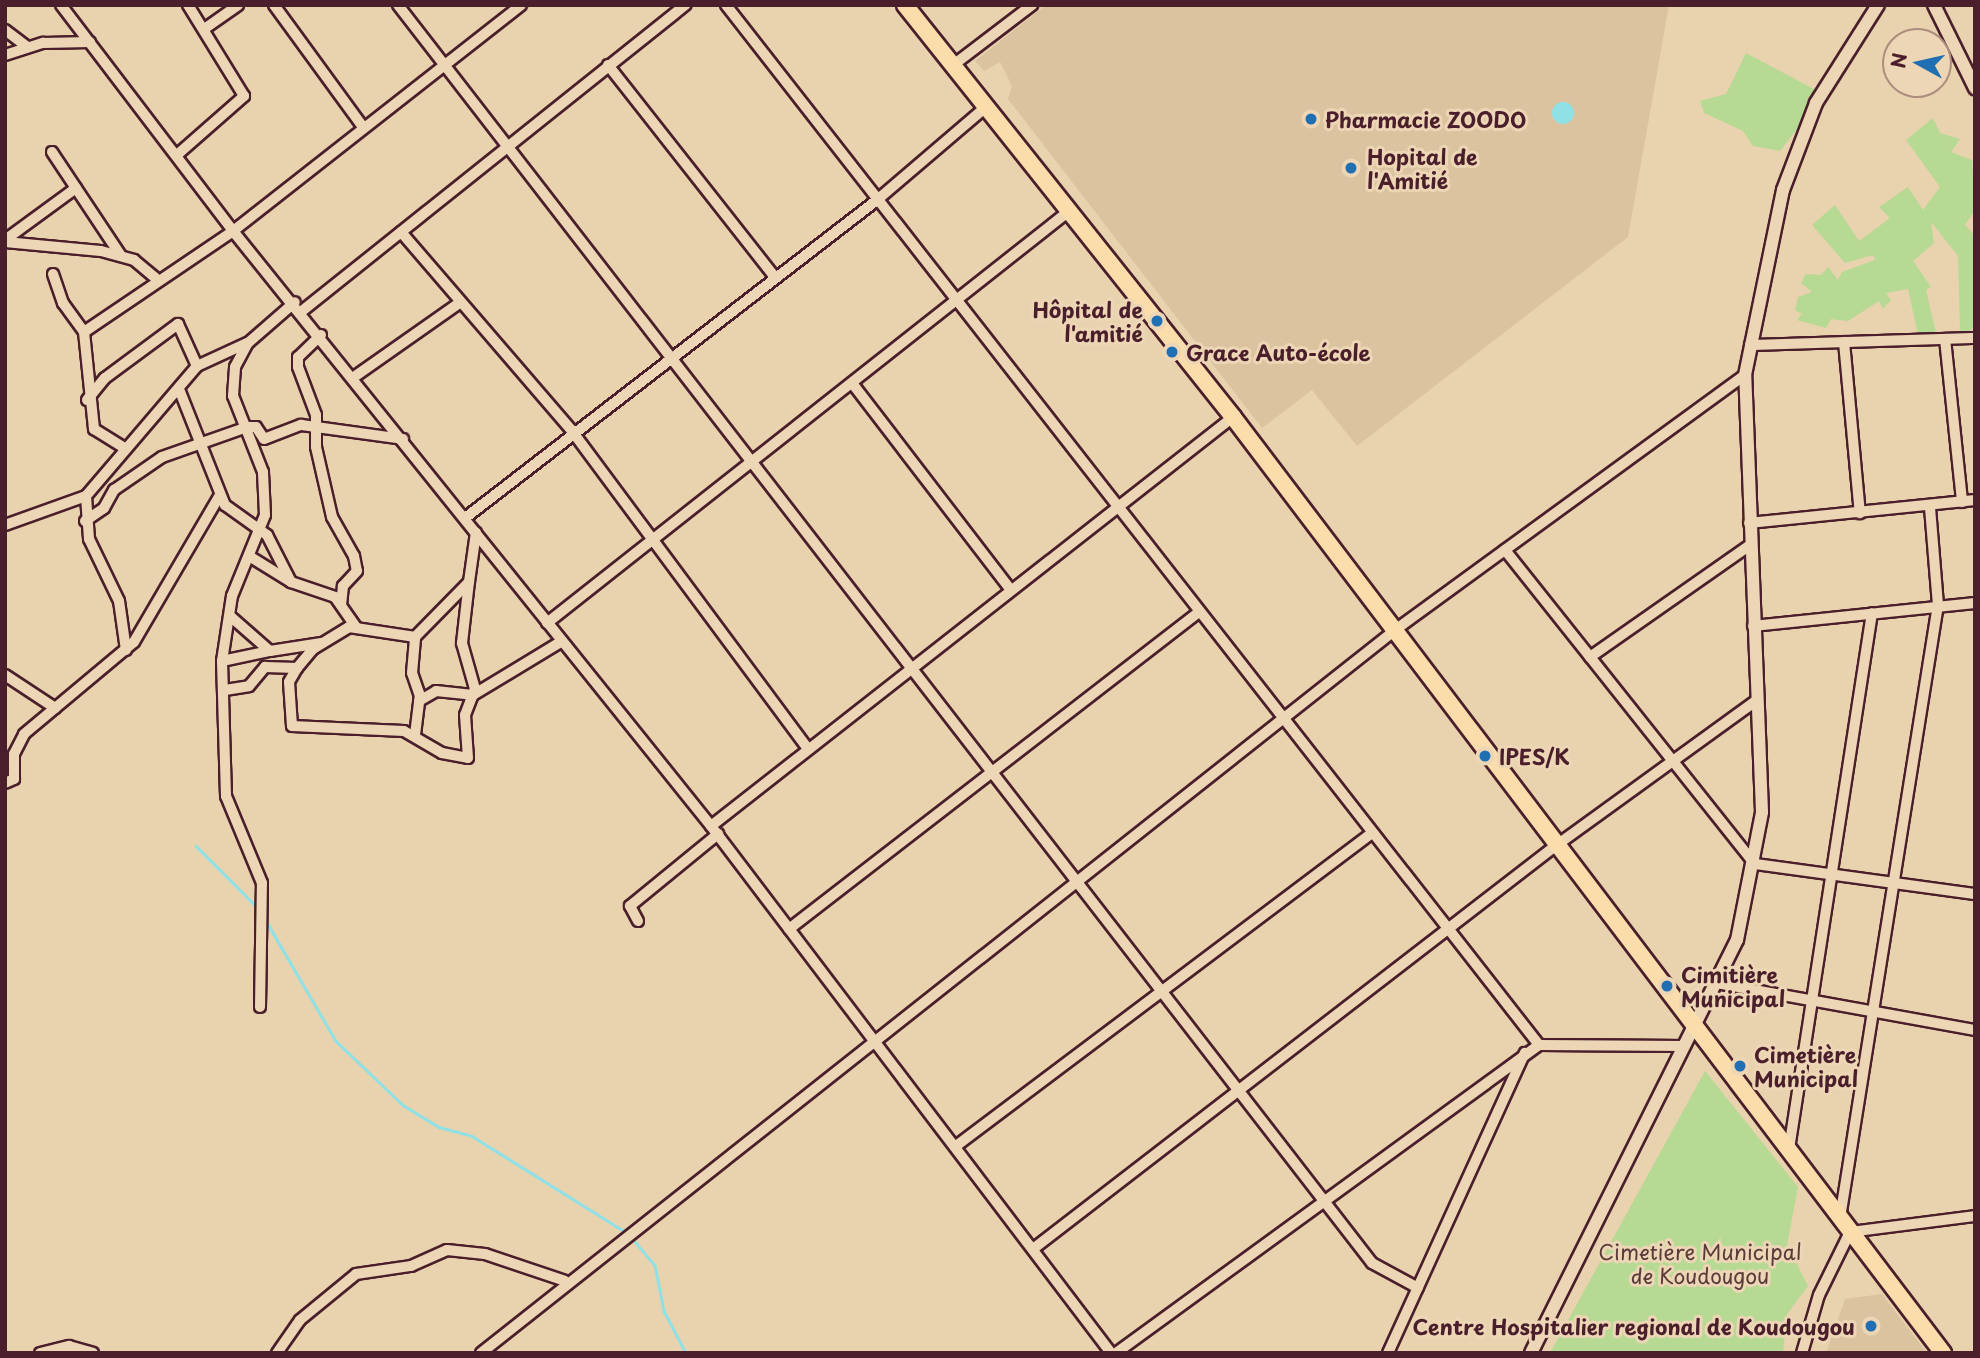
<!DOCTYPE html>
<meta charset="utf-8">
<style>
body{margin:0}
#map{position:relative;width:1980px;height:1358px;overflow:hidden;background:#e9d2ae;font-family:"Playpen Sans",sans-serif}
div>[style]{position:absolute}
.built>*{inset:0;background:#dbc39f}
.green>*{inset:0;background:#b6d993}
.water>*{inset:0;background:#8fe1e5}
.round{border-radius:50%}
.stream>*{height:2.5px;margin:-1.25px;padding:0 1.25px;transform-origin:1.25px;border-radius:1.25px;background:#8fe1e5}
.roads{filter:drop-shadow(2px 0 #4a1f2b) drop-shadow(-2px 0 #4a1f2b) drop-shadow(0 2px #4a1f2b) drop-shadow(0 -2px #4a1f2b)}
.minor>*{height:10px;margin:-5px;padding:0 5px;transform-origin:5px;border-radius:5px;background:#edd6b5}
.tertiary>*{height:12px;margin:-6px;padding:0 6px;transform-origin:6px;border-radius:6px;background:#edd6b5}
.primary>*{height:16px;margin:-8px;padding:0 8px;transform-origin:8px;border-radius:8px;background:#faddab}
.dots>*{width:19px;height:19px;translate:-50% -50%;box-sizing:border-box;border:4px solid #edd6b5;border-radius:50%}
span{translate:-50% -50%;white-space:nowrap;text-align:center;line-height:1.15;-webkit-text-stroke:6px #edd6b5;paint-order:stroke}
.poi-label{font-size:21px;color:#4a1f2b;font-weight:700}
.left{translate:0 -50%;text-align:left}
.right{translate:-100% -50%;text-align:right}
.park-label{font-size:21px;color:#5a3b3b}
.frame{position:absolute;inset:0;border:7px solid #4a1f2b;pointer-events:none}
.north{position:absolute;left:1882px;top:28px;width:70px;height:70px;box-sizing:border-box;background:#edd6b5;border:2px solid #ac8d7e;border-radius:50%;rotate:278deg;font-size:19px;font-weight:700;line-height:28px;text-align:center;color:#4a1f2b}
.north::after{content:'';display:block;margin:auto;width:24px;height:32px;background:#1f6fb2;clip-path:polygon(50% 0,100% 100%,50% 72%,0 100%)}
</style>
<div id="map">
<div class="built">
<div style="clip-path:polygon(1046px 5px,1669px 5px,1628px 237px,1357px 446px,1312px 390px,1262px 428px,1008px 99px,1012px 86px,1000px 62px,984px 71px,975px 61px)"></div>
<div style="clip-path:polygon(1882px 1294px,1927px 1353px,1826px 1353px,1845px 1299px)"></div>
</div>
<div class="green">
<div style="clip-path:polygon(1746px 53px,1814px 89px,1814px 107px,1780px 151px,1753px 146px,1743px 131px,1704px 113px,1700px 101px,1726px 94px)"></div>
<div style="clip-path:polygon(1933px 118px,1940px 133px,1960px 139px,1951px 152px,1972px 160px,1975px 210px,1965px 225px,1975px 236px,1973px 327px,1967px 334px,1960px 330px,1958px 256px,1931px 222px,1934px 243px,1913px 261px,1931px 287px,1926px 290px,1936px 333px,1918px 335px,1908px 289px,1886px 293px,1891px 300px,1883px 309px,1879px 301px,1848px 321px,1831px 319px,1826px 328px,1797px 320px,1802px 314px,1795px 310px,1798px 297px,1812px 292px,1801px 283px,1806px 274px,1821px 275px,1828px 267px,1838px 280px,1842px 272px,1875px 260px,1873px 255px,1845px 263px,1812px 225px,1835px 205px,1859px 241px,1890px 218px,1879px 207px,1908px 187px,1923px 210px,1940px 187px,1906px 140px)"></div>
<div style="clip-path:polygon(1705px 1071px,1798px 1187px,1787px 1245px,1808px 1286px,1787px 1314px,1783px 1353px,1550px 1353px)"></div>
</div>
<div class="water">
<div class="round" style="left:1552px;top:102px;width:22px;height:22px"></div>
</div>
<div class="stream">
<div style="left:196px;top:846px;width:88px;rotate:45deg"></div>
<div style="left:265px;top:919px;width:141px;rotate:59.8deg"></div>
<div style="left:336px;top:1041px;width:93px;rotate:43.7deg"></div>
<div style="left:403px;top:1105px;width:42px;rotate:31.4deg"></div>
<div style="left:439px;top:1127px;width:34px;rotate:15deg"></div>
<div style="left:472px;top:1136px;width:183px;rotate:32deg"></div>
<div style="left:632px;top:1238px;width:35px;rotate:50deg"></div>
<div style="left:655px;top:1265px;width:47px;rotate:78.9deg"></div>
<div style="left:664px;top:1311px;width:47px;rotate:62.4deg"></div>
</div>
<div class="roads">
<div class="minor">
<div style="left:61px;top:5px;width:284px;rotate:52.7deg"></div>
<div style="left:233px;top:231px;width:763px;rotate:51.22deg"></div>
<div style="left:711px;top:826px;width:662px;rotate:52.8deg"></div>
<div style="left:274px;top:5px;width:151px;rotate:53.9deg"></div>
<div style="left:398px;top:5px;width:1591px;rotate:52.25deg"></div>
<div style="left:1372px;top:1263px;width:52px;rotate:28.5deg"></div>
<div style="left:726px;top:5px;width:1320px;rotate:51.98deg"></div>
<div style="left:207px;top:27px;width:38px;rotate:-35deg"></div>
<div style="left:5px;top:30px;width:26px;rotate:37deg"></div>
<div style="left:5px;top:55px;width:40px;rotate:-18deg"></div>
<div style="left:43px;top:43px;width:47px;rotate:-1.2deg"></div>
<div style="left:608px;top:65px;width:267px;rotate:51.8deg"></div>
<div style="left:952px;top:66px;width:101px;rotate:-37.3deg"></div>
<div style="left:52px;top:152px;width:125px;rotate:56.4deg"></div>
<div style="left:178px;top:154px;width:88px;rotate:-41.3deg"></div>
<div style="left:244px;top:96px;width:107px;rotate:-121.6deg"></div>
<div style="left:401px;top:232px;width:262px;rotate:49.3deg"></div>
<div style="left:572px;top:431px;width:396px;rotate:53.4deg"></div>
<div style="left:9px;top:237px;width:83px;rotate:-36.2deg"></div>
<div style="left:5px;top:242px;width:96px;rotate:5.4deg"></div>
<div style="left:101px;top:251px;width:34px;rotate:15deg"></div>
<div style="left:134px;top:260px;width:31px;rotate:40deg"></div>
<div style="left:53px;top:274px;width:31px;rotate:71deg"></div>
<div style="left:63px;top:303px;width:36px;rotate:54deg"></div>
<div style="left:84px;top:332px;width:98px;rotate:84.1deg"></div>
<div style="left:94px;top:429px;width:36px;rotate:32deg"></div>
<div style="left:302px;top:311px;width:491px;rotate:-38.6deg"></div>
<div style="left:84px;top:332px;width:180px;rotate:-34.1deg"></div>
<div style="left:233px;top:231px;width:366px;rotate:-38.1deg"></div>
<div style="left:321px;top:335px;width:32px;rotate:136deg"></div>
<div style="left:298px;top:357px;width:10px;rotate:90deg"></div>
<div style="left:298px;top:367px;width:51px;rotate:69.4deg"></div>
<div style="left:316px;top:415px;width:32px;rotate:90deg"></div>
<div style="left:316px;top:447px;width:72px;rotate:77.1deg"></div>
<div style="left:332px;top:517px;width:45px;rotate:60.6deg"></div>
<div style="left:354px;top:556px;width:15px;rotate:79deg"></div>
<div style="left:357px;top:571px;width:21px;rotate:133deg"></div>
<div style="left:343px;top:586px;width:19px;rotate:96deg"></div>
<div style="left:1945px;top:339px;width:164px;rotate:84deg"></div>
<div style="left:1844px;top:342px;width:172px;rotate:84.7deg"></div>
<div style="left:1750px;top:345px;width:225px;rotate:-1.8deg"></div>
<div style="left:354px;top:377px;width:127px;rotate:-35.1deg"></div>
<div style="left:852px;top:383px;width:261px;rotate:52.5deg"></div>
<div style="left:179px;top:389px;width:125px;rotate:68.4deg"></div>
<div style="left:225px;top:505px;width:52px;rotate:35.5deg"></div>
<div style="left:267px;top:535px;width:53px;rotate:62.9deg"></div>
<div style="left:87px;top:400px;width:28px;rotate:-51deg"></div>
<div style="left:105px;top:378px;width:91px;rotate:-36.5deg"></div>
<div style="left:178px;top:324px;width:46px;rotate:65.7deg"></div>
<div style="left:465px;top:518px;width:520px;rotate:-37.66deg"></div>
<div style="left:877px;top:200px;width:143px;rotate:-40.5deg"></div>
<div style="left:85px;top:521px;width:23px;rotate:-34deg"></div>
<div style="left:104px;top:508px;width:21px;rotate:-61deg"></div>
<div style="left:114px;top:490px;width:58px;rotate:-34.5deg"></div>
<div style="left:162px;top:457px;width:90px;rotate:-19.4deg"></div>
<div style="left:247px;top:427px;width:9px"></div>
<div style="left:256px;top:427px;width:14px;rotate:56deg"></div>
<div style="left:264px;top:439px;width:40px;rotate:-21deg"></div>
<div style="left:301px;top:425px;width:103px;rotate:7.8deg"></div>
<div style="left:1749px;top:523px;width:227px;rotate:-5.8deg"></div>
<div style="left:5px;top:525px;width:86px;rotate:-19.7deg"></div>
<div style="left:1505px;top:550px;width:401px;rotate:51.5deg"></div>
<div style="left:1755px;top:864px;width:222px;rotate:7.8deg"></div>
<div style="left:249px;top:556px;width:49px;rotate:31.8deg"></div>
<div style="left:291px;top:582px;width:46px;rotate:18.8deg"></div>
<div style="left:335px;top:597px;width:37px;rotate:55deg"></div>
<div style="left:230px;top:616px;width:53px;rotate:41.2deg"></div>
<div style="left:270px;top:651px;width:52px;rotate:-8.9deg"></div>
<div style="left:547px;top:623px;width:665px;rotate:-38.28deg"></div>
<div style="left:1753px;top:626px;width:223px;rotate:-5.9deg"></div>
<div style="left:126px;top:650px;width:49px;rotate:-98.1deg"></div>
<div style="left:119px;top:601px;width:69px;rotate:-115.8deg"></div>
<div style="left:89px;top:539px;width:43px;rotate:-94deg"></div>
<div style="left:86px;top:496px;width:171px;rotate:-49.5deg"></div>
<div style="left:197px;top:366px;width:55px;rotate:-24.7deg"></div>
<div style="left:1590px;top:657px;width:195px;rotate:-35deg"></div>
<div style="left:222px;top:661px;width:49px;rotate:-11.8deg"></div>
<div style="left:297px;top:668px;width:16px;rotate:120deg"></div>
<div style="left:289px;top:682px;width:44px;rotate:86.1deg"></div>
<div style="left:292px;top:726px;width:112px;rotate:2.6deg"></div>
<div style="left:404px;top:731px;width:44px;rotate:30.1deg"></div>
<div style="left:442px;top:753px;width:26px;rotate:11deg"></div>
<div style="left:468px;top:758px;width:43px;rotate:-94deg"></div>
<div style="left:465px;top:715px;width:28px;rotate:-69deg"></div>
<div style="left:475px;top:689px;width:48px;rotate:-105.8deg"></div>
<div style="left:462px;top:643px;width:61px;rotate:-83.5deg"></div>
<div style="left:5px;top:675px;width:60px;rotate:33.4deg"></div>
<div style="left:225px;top:690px;width:24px;rotate:-9deg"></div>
<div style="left:249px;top:686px;width:25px;rotate:-50deg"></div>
<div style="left:265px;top:667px;width:32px;rotate:2deg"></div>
<div style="left:297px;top:668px;width:25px;rotate:-50deg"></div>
<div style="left:313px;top:649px;width:42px;rotate:-31.4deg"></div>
<div style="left:349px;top:627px;width:67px;rotate:8.6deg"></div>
<div style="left:419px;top:701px;width:20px;rotate:-30deg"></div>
<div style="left:436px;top:691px;width:37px;rotate:6deg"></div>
<div style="left:473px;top:695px;width:104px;rotate:-31.2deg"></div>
<div style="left:415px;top:735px;width:39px;rotate:-83deg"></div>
<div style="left:420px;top:696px;width:24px;rotate:-109deg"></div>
<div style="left:412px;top:673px;width:36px;rotate:-85deg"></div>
<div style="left:415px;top:637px;width:77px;rotate:-45.5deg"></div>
<div style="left:469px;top:582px;width:50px;rotate:-82deg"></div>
<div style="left:5px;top:783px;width:10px;rotate:-24deg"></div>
<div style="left:14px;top:779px;width:25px;rotate:-90deg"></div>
<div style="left:14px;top:754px;width:22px;rotate:-63deg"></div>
<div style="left:24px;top:734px;width:143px;rotate:-39.9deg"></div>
<div style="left:134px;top:642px;width:170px;rotate:-59.7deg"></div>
<div style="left:711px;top:826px;width:663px;rotate:-38.08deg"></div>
<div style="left:638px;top:921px;width:17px;rotate:-118deg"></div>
<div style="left:630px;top:906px;width:114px;rotate:-39.3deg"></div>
<div style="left:789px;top:929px;width:518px;rotate:-37.71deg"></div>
<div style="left:1716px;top:983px;width:263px;rotate:10.3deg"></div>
<div style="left:260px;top:1007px;width:124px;rotate:-89.1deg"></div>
<div style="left:262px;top:883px;width:94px;rotate:-112.5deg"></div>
<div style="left:226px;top:796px;width:135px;rotate:-91.7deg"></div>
<div style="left:222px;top:661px;width:66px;rotate:-81.3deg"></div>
<div style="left:232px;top:596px;width:87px;rotate:-67.8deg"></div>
<div style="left:265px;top:515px;width:43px;rotate:-92.7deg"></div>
<div style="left:263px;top:472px;width:82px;rotate:-111.5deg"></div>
<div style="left:233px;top:396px;width:29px;rotate:-86deg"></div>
<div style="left:235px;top:367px;width:27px;rotate:-62deg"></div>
<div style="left:248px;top:343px;width:62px;rotate:-41.1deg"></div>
<div style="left:956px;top:1146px;width:521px;rotate:-36.96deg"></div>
<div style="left:1789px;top:1149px;width:542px;rotate:-81.2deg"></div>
<div style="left:1840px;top:1218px;width:621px;rotate:-80.92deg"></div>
<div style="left:1938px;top:605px;width:98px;rotate:-94.7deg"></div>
<div style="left:1033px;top:1249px;width:658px;rotate:-37.65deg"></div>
<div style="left:1554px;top:847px;width:251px;rotate:-35.9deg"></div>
<div style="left:40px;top:1353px;width:30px;rotate:-14deg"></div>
<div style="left:69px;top:1346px;width:25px;rotate:16deg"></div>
<div style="left:277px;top:1353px;width:40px;rotate:-55.1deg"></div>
<div style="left:300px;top:1320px;width:72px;rotate:-39.4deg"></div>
<div style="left:356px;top:1274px;width:56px;rotate:-8.3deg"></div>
<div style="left:411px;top:1266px;width:39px;rotate:-24deg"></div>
<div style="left:447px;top:1250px;width:38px;rotate:6deg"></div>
<div style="left:485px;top:1254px;width:84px;rotate:18.6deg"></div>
<div style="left:481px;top:1353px;width:1165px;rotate:-38.34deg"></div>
<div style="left:1395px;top:630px;width:433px;rotate:-36.1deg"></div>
<div style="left:1116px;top:1353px;width:523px;rotate:-36.06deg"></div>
<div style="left:1539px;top:1045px;width:145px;rotate:0.4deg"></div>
<div style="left:1388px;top:1353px;width:330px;rotate:-65.5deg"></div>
<div style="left:1802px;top:1353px;width:60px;rotate:-73.7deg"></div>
<div style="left:1819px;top:1295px;width:70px;rotate:-63.8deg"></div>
<div style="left:1850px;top:1232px;width:126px;rotate:-7.3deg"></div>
</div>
<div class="tertiary">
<div style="left:1934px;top:5px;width:93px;rotate:63.7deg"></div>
<div style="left:1531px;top:1353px;width:462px;rotate:-63.5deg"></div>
<div style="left:1737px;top:940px;width:130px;rotate:-78.9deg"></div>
<div style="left:1762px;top:812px;width:437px;rotate:-92.2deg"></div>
<div style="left:1745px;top:375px;width:189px;rotate:-78.4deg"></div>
<div style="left:1783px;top:190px;width:93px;rotate:-69.2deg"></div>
<div style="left:1816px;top:103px;width:116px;rotate:-57.7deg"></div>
</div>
<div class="primary">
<div style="left:905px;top:5px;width:527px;rotate:51.48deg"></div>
<div style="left:1233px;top:417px;width:1175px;rotate:52.82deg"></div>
</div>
</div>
<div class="dots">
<div style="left:1311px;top:119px;background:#1f6fb2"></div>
<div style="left:1351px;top:168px;background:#1f6fb2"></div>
<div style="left:1157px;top:321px;background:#1f6fb2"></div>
<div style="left:1172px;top:352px;background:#1f6fb2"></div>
<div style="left:1485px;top:756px;background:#1f6fb2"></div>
<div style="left:1667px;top:986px;background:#1f6fb2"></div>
<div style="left:1740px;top:1066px;background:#1f6fb2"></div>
<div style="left:1871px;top:1326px;background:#1f6fb2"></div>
</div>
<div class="poi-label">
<span class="left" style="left:1325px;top:119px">Pharmacie ZOODO</span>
<span class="left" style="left:1367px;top:168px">Hopital de<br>l'Amitié</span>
<span class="right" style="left:1143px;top:321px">Hôpital de<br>l'amitié</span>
<span class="left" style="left:1186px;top:352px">Grace Auto-école</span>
<span class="left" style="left:1499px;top:756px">IPES/K</span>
<span class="left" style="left:1681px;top:986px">Cimitière<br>Municipal</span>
<span class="left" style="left:1754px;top:1066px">Cimetière<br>Municipal</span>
<span class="right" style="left:1855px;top:1326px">Centre Hospitalier regional de Koudougou</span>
</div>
<div class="park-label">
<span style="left:1700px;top:1263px">Cimetière Municipal<br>de Koudougou</span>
</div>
<div class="frame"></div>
<div class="north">N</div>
</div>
